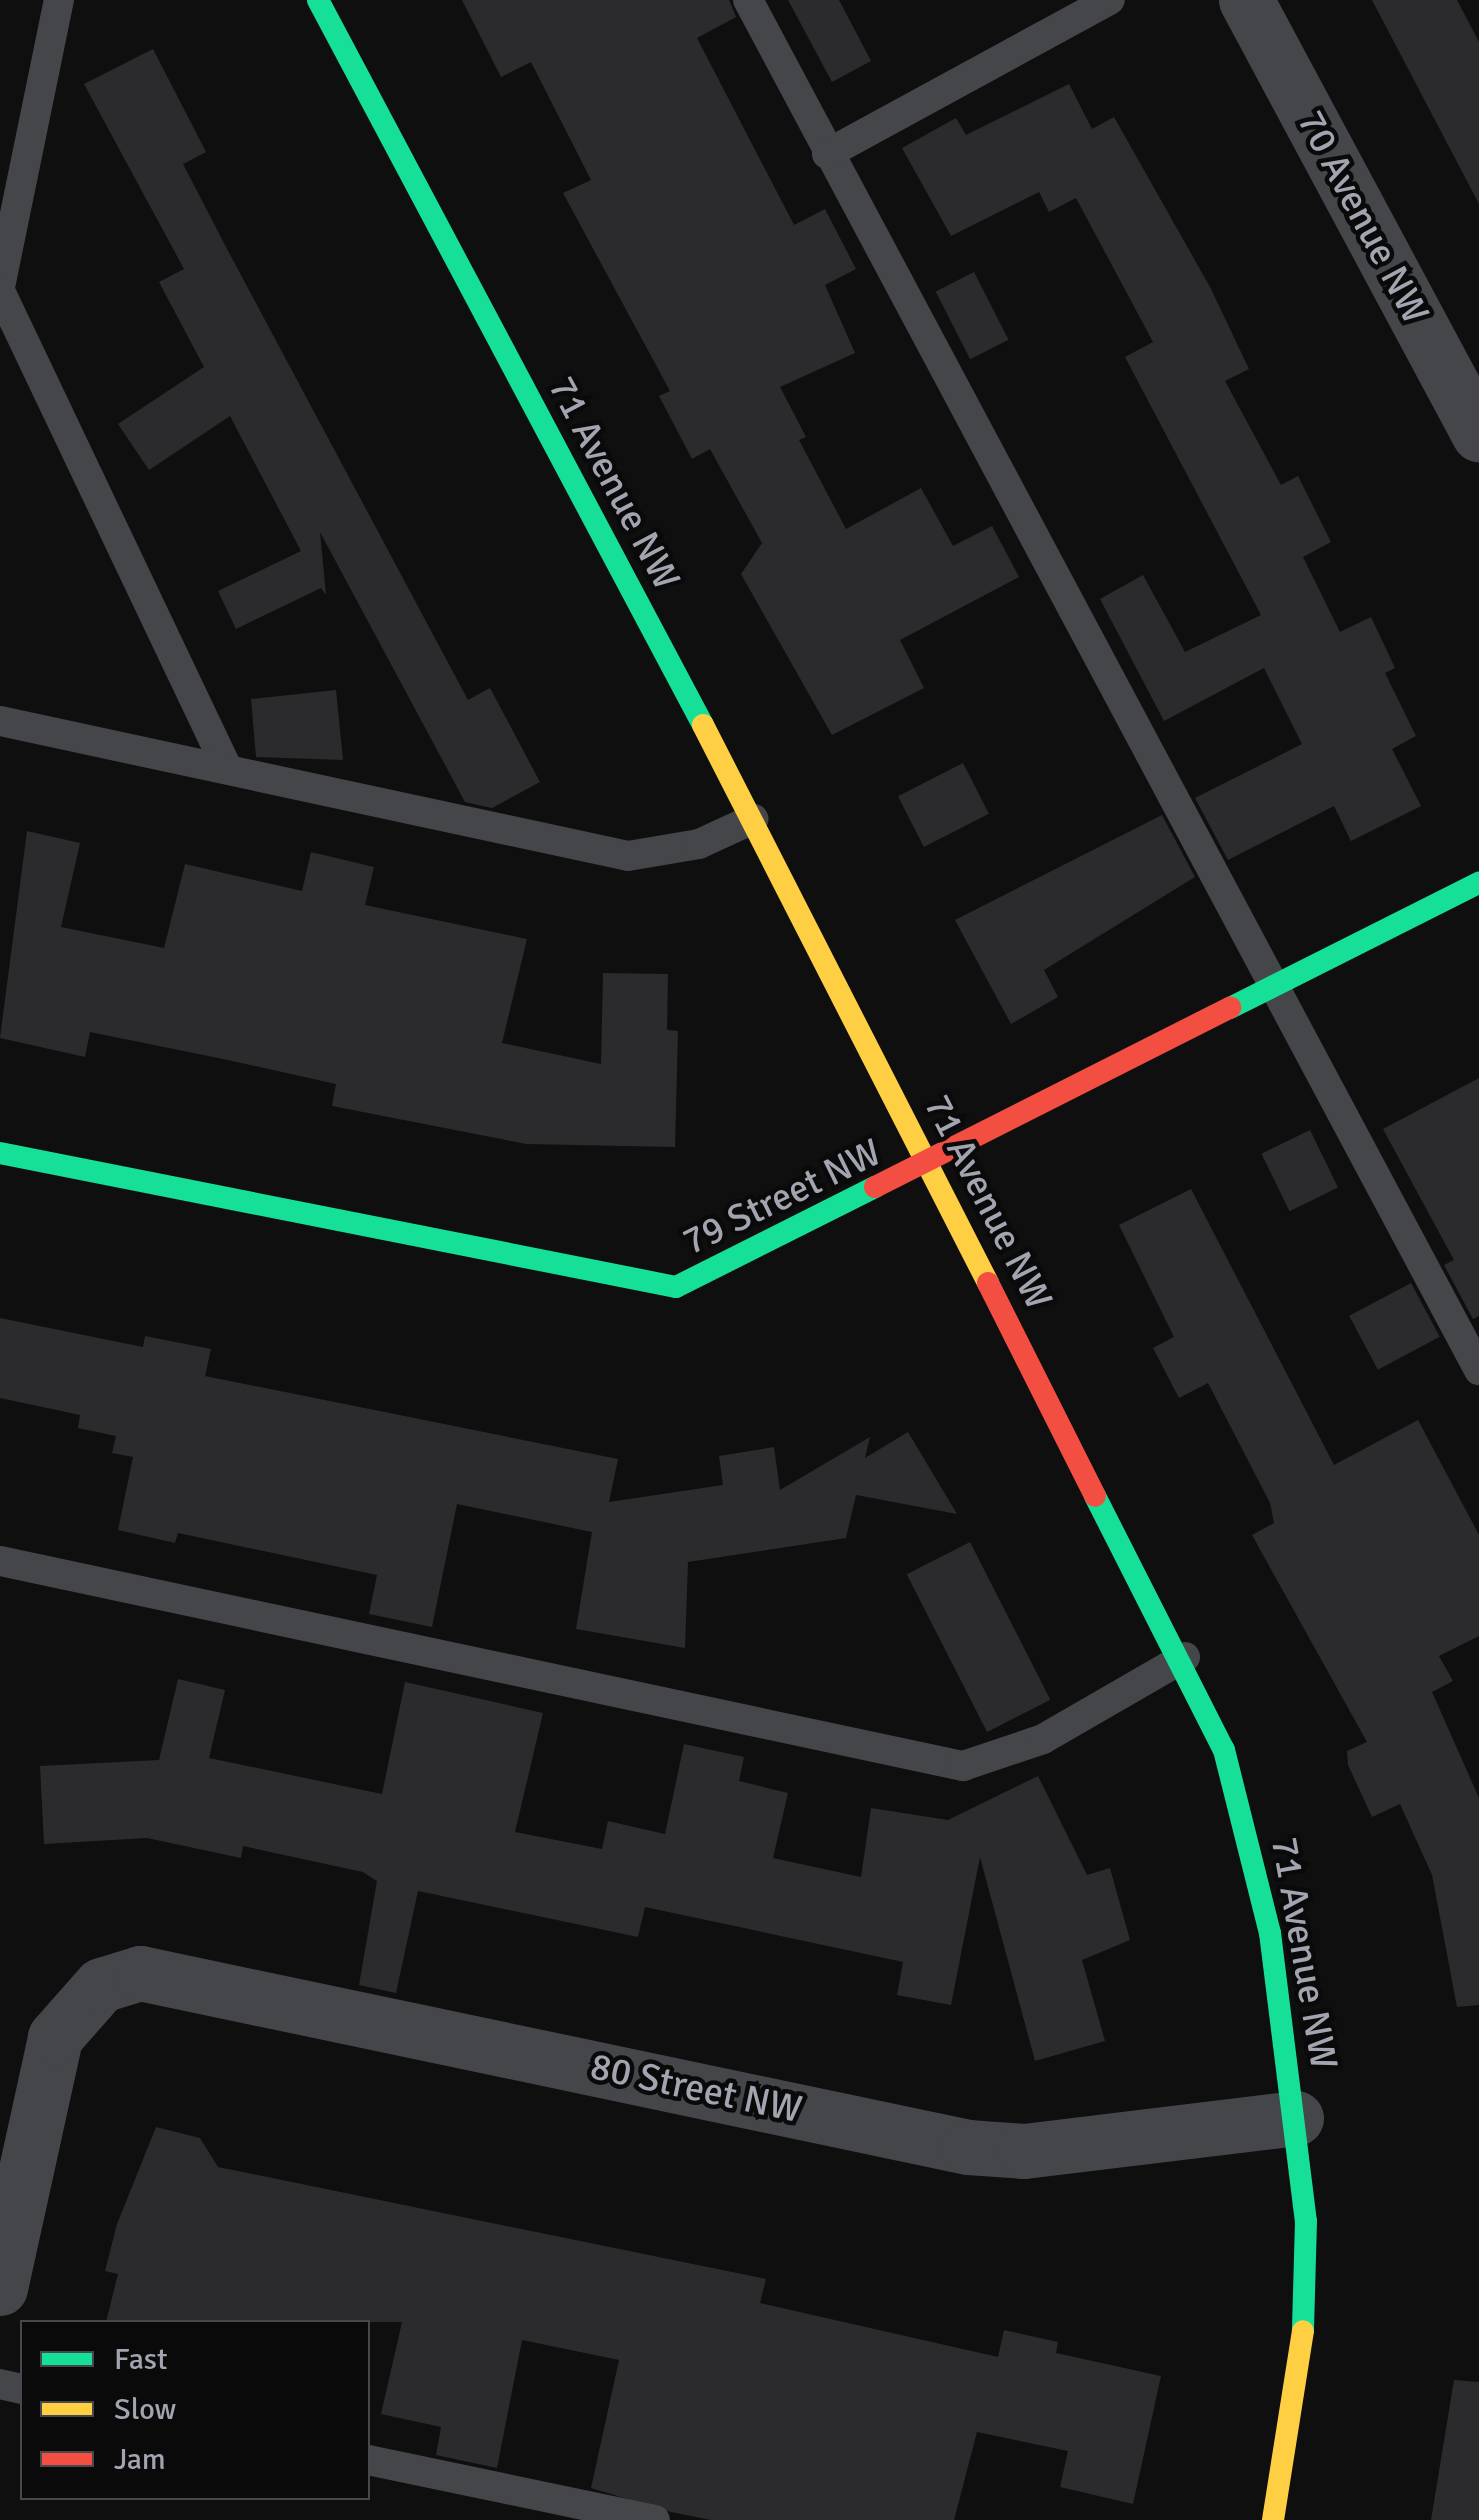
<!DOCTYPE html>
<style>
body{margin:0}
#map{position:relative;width:1479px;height:2520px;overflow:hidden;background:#0f0f10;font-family:Signika,sans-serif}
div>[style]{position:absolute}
.building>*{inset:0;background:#2b2b2d;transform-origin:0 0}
.lane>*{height:30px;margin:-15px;padding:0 15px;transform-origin:15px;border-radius:15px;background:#454649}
.street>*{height:55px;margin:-27.5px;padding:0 27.5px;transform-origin:27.5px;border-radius:27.5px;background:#454649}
.fast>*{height:22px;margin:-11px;padding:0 11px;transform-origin:11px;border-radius:11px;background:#16e098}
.slow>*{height:22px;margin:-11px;padding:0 11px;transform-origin:11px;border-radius:11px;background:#ffcf43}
.jam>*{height:22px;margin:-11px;padding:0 11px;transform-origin:11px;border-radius:11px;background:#f24e42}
span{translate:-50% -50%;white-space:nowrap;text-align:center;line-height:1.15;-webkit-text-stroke:9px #0a0a0b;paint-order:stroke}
.street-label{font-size:38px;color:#a2a5af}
.legend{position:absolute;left:20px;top:2320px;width:350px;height:180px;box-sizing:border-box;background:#0a0a0b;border:2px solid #47484d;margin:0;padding:12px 18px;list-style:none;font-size:30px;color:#a2a5af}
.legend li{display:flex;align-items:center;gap:20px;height:50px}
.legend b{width:50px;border:2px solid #47484d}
</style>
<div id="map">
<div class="building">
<div style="clip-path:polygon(462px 0,729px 0,736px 17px,697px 38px,794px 225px,825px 209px,856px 269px,825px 285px,855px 353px,780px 387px,806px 437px,799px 440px,846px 529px,921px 488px,953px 546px,992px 526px,1019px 577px,900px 640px,924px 688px,832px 735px,741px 574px,762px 543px,710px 449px,692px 459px,659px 396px,670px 391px,563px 193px,591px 180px,531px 62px,501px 77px)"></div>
<div style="clip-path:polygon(788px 0,839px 0,871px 61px,832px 82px)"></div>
<div style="clip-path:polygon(1372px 0,1457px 0,1479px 42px,1479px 204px)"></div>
<div style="clip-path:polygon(153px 49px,206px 152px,183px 164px,226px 247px,468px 700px,490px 688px,540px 782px,492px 808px,465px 802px,320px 532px,326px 595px,321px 588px,236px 629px,218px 591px,301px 551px,230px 416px,149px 470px,118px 424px,204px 367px,159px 282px,184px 269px,84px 84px)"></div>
<div style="clip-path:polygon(1069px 84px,1092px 129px,1114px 117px,1210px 287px,1249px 369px,1225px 381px,1281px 485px,1298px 476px,1331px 542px,1303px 557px,1340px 632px,1371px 617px,1395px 668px,1385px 673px,1416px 736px,1392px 749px,1421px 806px,1351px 841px,1334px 806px,1228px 860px,1195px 798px,1302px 744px,1264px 668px,1164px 721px,1100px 599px,1143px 575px,1185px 652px,1261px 615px,1125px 357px,1153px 342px,1076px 198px,1049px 212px,1039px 192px,951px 236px,902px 148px,956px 118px,966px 135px)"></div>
<div style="left:974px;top:272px;width:76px;height:43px;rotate:63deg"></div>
<div style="clip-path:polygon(336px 690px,343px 760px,256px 757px,251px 699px)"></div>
<div style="left:963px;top:763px;width:57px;height:73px;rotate:63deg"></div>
<div style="clip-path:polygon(1162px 815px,1195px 877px,1044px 970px,1058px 997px,1011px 1024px,955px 920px)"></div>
<div style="clip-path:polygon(27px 831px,80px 843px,61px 927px,164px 948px,185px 864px,302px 891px,311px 852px,374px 867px,365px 905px,527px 939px,502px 1043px,601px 1064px,603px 973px,668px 974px,667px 1030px,678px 1031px,675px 1147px,526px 1144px,332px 1106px,336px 1084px,223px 1059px,90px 1032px,85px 1057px,0 1038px)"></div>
<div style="clip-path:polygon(1479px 1078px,1479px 1316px,1473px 1319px,1444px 1265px,1454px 1260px,1383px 1129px)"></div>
<div style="left:1310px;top:1130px;width:64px;height:54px;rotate:64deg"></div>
<div style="clip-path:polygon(1191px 1189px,1334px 1465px,1418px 1420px,1479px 1535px,1479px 1636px,1439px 1656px,1453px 1681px,1432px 1692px,1479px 1798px,1479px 2005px,1457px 2007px,1432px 1875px,1400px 1804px,1372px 1817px,1348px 1765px,1347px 1751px,1367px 1742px,1252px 1535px,1274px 1523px,1270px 1503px,1208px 1383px,1179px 1398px,1153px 1348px,1174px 1337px,1119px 1225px)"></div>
<div style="left:1411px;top:1283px;width:61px;height:70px;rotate:62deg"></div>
<div style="clip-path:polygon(0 1318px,143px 1347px,145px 1336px,211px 1349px,205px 1376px,618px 1459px,609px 1502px,723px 1485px,719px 1456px,774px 1447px,780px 1490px,870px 1437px,865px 1458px,908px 1432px,957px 1514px,856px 1495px,846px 1538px,688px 1562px,685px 1648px,576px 1629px,592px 1532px,457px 1504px,432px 1627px,369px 1614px,377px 1575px,178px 1533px,175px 1543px,118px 1530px,133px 1457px,112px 1453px,116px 1436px,78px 1428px,80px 1415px,0 1398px)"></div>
<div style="left:970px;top:1542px;width:177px;height:71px;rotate:63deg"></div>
<div style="clip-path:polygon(178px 1679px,225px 1690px,209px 1758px,382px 1794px,405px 1682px,543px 1713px,515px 1832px,602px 1849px,608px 1821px,665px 1834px,684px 1744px,744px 1757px,739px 1781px,788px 1793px,773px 1858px,861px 1877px,871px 1808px,948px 1820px,1038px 1776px,1087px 1875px,1110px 1868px,1130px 1940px,1082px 1960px,1105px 2041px,1035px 2061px,980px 1857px,951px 2005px,897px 1995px,903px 1962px,645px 1907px,638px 1937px,418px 1891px,396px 1993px,359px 1985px,377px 1881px,363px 1872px,243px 1846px,241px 1858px,147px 1838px,44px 1844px,40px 1766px,159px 1760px)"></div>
<div style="clip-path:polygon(156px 2127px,200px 2138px,218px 2167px,766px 2279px,760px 2303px,998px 2357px,1004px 2330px,1058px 2342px,1056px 2353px,1161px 2376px,1133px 2504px,1060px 2487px,1068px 2451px,977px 2432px,954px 2520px,711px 2520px,671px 2512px,591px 2488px,619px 2360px,522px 2340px,497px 2468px,436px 2455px,441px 2427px,381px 2414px,402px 2322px,106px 2322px,118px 2274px,105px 2271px,117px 2224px)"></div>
<div style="clip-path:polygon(1454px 2380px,1479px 2382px,1479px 2520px,1431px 2520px)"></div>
</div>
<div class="lane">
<div style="left:748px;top:0;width:1553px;rotate:61.92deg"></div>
<div style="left:827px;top:154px;width:322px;rotate:-28.6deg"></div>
<div style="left:0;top:287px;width:293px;rotate:-78.4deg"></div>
<div style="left:0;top:291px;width:528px;rotate:64.55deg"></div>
<div style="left:0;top:721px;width:642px;rotate:12.13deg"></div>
<div style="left:628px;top:856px;width:72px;rotate:-9.6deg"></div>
<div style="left:699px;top:844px;width:60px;rotate:-24.8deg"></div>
<div style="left:0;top:1561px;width:985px;rotate:12.02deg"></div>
<div style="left:963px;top:1766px;width:84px;rotate:-18.6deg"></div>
<div style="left:1043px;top:1739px;width:164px;rotate:-30deg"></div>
<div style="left:0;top:2384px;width:23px;rotate:13deg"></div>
<div style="left:368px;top:2460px;width:293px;rotate:11.8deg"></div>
</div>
<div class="street">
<div style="left:1246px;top:0;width:493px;rotate:61.8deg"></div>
<div style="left:0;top:2288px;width:257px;rotate:-77.6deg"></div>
<div style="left:55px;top:2037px;width:69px;rotate:-48.5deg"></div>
<div style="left:101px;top:1985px;width:41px;rotate:-17.1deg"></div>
<div style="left:140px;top:1973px;width:846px;rotate:11.87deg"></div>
<div style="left:968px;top:2147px;width:56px;rotate:4.1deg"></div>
<div style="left:1024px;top:2151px;width:274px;rotate:-6.9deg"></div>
</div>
<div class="fast">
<div style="left:318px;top:0;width:821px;rotate:62.03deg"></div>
<div style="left:1230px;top:1008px;width:279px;rotate:-26.7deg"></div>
<div style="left:0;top:1153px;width:689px;rotate:11.21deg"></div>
<div style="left:676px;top:1287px;width:223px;rotate:-26.7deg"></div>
<div style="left:1095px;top:1496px;width:285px;rotate:63.1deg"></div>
<div style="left:1224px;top:1750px;width:189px;rotate:75.9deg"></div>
<div style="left:1270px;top:1933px;width:290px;rotate:82.9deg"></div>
<div style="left:1306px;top:2221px;width:110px;rotate:91.6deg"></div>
</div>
<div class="slow">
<div style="left:703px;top:725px;width:627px;rotate:62.94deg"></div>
<div style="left:1273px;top:2520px;width:191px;rotate:-81deg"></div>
</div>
<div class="jam">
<div style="left:875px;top:1187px;width:398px;rotate:-26.8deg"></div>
<div style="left:988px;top:1283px;width:238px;rotate:63.3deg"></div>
</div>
<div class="street-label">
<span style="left:1363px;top:217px;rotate:62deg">70 Avenue NW</span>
<span style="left:614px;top:483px;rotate:62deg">71 Avenue NW</span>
<span style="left:782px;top:1197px;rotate:-26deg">79 Street NW</span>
<span style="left:988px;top:1202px;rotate:63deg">71 Avenue NW</span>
<span style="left:1304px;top:1953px;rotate:80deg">71 Avenue NW</span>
<span style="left:696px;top:2088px;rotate:12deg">80 Street NW</span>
</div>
<ul class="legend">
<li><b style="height:12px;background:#16e098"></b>Fast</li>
<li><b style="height:12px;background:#ffcf43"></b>Slow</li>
<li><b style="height:12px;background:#f24e42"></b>Jam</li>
</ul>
</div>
